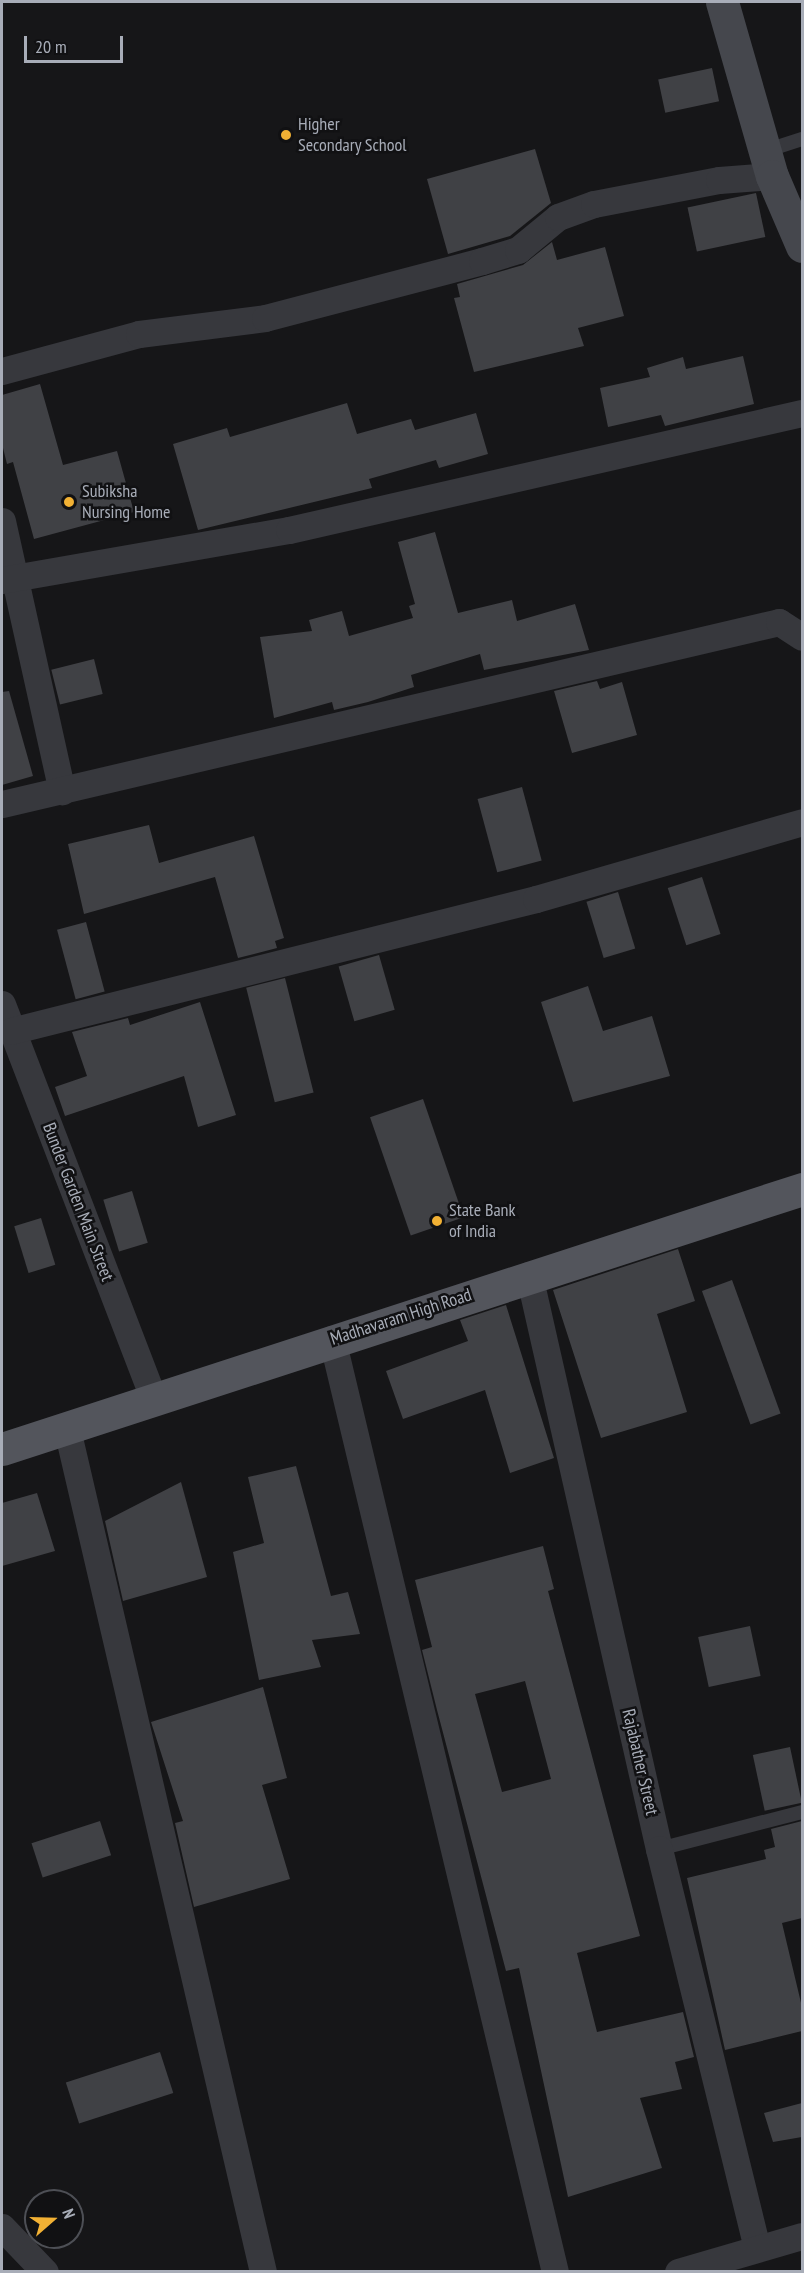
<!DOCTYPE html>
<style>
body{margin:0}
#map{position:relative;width:804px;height:2273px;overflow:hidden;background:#161618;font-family:"PT Sans Narrow",sans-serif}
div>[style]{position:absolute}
.building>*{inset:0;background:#404145;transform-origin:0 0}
.lane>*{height:14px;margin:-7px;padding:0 7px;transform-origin:7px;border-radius:7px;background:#37383d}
.street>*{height:27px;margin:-13.5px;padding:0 13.5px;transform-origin:13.5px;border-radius:13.5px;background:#37383d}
.secondary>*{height:33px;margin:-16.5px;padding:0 16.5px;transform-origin:16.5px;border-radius:16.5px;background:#45474d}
.primary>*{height:33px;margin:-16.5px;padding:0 16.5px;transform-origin:16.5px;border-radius:16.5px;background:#53555c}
.dots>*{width:16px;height:16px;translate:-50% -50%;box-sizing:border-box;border:3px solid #111113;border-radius:50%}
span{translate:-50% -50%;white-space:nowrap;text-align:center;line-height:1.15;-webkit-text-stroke:5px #111113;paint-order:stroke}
.poi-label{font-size:18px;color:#a8adb8}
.left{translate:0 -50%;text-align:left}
.street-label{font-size:18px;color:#a8adb8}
.frame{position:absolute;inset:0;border:3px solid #a8adb8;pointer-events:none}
.north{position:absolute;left:24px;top:2189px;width:60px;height:60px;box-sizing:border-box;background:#111113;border:2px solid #4d4f55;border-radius:50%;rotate:70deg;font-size:16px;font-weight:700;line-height:24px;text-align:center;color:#a8adb8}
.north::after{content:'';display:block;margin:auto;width:21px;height:27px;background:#f2b134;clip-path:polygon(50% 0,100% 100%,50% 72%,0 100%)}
.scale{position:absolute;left:24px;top:36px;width:99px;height:27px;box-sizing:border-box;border:3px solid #a8adb8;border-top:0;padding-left:8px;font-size:18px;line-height:21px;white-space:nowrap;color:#a8adb8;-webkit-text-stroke:4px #111113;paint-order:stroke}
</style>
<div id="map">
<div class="building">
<div style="left:712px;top:68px;width:34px;height:55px;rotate:78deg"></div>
<div style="clip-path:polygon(535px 149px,551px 203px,510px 236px,448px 254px,427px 179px)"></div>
<div style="left:756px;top:193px;width:45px;height:70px;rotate:78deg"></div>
<div style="clip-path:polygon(552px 242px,557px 260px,605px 247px,624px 316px,578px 328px,584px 346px,474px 372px,454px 298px,460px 297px,457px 284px,523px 265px)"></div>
<div style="clip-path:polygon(743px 356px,754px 404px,665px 426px,661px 415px,608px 427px,600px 388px,650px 377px,647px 368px,683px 357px,686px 369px)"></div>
<div style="clip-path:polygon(40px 384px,63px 465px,117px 451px,134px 512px,34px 539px,13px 462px,7px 464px,2px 444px,2px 395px)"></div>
<div style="clip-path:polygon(347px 403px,357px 434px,411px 419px,415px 430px,476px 413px,488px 454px,439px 468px,436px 460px,369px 479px,372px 488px,198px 530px,173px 444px,227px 428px,230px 437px)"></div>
<div style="clip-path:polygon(435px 532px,458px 613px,512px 600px,517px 621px,575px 604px,589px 650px,484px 670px,480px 654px,411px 675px,414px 687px,368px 702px,334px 710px,332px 702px,274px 718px,260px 637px,312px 631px,309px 620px,342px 611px,349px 636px,413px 618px,409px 606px,415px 604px,398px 542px)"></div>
<div style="left:94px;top:659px;width:36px;height:44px;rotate:76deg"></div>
<div style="clip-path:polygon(597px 681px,600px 689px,622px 682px,637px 735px,572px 753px,554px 691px)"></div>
<div style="clip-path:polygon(9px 691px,33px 776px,2px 785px,2px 692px)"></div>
<div style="left:522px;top:787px;width:76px;height:46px;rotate:75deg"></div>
<div style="clip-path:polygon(149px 825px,159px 863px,254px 836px,284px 938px,275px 941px,277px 948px,238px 958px,215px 877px,84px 914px,68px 844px)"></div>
<div style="left:702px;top:877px;width:60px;height:36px;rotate:72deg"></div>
<div style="left:618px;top:892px;width:59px;height:33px;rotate:73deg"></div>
<div style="left:86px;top:922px;width:72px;height:30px;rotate:75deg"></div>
<div style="left:379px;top:955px;width:57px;height:42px;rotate:74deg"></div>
<div style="left:285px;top:978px;width:118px;height:40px;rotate:76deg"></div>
<div style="clip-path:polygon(588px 986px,603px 1031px,652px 1016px,670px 1076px,573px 1102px,541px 1002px)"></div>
<div style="clip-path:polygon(200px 1002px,236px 1115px,198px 1127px,184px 1076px,65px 1116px,55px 1087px,87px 1076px,72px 1032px,128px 1018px,130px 1025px)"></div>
<div style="left:423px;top:1099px;width:125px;height:56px;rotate:71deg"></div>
<div style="left:132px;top:1191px;width:54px;height:30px;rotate:73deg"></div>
<div style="left:41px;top:1218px;width:49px;height:28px;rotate:73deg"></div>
<div style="clip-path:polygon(678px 1249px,695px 1301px,657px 1314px,687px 1412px,601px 1438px,553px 1290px)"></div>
<div style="left:732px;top:1280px;width:142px;height:32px;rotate:70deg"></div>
<div style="clip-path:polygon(506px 1305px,554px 1458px,510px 1473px,485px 1390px,403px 1419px,386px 1371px,468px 1341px,460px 1320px)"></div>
<div style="clip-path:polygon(296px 1466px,331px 1596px,348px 1592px,360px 1634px,312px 1640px,321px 1667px,259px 1680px,233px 1552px,264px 1543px,248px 1477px)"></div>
<div style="clip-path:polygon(181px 1482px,207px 1577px,123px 1601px,105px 1521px)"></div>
<div style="clip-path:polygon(37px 1493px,55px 1551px,2px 1566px,2px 1503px)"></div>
<div style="clip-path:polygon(evenodd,543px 1546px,554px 1589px,548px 1591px,640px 1936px,577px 1953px,597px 2032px,683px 2012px,694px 2057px,675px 2062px,682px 2089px,640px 2098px,662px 2168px,568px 2197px,519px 1968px,506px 1971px,437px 1710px,422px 1650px,432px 1647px,415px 1580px,543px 1546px,525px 1681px,551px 1779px,502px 1792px,475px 1694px,525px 1681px)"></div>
<div style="left:750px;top:1626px;width:51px;height:53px;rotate:78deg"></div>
<div style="clip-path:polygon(263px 1687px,287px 1778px,262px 1785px,290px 1879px,194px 1907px,175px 1823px,183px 1821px,151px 1722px)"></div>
<div style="left:790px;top:1747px;width:57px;height:38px;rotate:78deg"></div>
<div style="left:100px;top:1821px;width:36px;height:72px;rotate:72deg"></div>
<div style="clip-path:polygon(802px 1821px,802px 1918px,782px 1923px,802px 2007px,802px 2031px,725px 2050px,687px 1878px,766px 1859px,764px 1850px,775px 1847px,771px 1829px)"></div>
<div style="left:160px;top:2052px;width:43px;height:99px;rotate:72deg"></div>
<div style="clip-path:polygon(802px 2103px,802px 2137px,773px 2142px,764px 2113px)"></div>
</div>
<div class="lane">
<div style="left:765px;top:151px;width:39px;rotate:-18deg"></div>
<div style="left:659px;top:1849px;width:148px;rotate:-14.5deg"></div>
</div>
<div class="street">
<div style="left:2px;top:371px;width:142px;rotate:-15.1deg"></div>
<div style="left:139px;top:334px;width:127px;rotate:-7.2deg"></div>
<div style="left:265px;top:318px;width:224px;rotate:-14.7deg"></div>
<div style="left:482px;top:261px;width:38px;rotate:-17deg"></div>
<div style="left:518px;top:250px;width:52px;rotate:-39.5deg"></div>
<div style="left:558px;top:217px;width:38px;rotate:-20deg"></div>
<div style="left:594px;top:204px;width:127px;rotate:-10.9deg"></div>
<div style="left:719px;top:180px;width:53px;rotate:-4.3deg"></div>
<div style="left:2px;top:521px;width:277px;rotate:77.5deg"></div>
<div style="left:2px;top:580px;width:291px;rotate:-9.9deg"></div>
<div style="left:289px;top:530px;width:526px;rotate:-12.85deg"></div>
<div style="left:2px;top:804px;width:798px;rotate:-13.18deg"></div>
<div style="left:779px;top:622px;width:27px;rotate:33deg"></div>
<div style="left:2px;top:1004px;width:425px;rotate:69deg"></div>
<div style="left:11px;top:1031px;width:541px;rotate:-14.11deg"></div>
<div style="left:536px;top:899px;width:277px;rotate:-16.1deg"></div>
<div style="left:529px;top:1275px;width:589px;rotate:77.24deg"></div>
<div style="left:659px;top:1849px;width:410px;rotate:76.2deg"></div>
<div style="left:332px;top:1339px;width:959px;rotate:76.56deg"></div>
<div style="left:67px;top:1429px;width:865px;rotate:76.91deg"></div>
<div style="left:2px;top:2227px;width:62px;rotate:46.3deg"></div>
<div style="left:678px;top:2272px;width:129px;rotate:-16.2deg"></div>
</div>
<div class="secondary">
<div style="left:722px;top:2px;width:181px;rotate:74deg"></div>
<div style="left:772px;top:176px;width:76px;rotate:66.8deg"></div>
</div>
<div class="primary">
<div style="left:2px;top:1449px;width:841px;rotate:-18deg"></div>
</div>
<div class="dots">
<div style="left:286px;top:135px;background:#f2b134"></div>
<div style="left:69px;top:502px;background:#f2b134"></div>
<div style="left:437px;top:1221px;background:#f2b134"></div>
</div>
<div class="poi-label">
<span class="left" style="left:298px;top:135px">Higher<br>Secondary School</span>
<span class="left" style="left:82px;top:502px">Subiksha<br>Nursing Home</span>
<span class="left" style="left:449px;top:1221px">State Bank<br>of India</span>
</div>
<div class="street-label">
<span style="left:78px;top:1202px;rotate:69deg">Bunder Garden Main Street</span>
<span style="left:401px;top:1317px;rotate:-18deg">Madhavaram High Road</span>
<span style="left:640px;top:1762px;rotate:77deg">Rajabather Street</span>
</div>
<div class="frame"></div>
<div class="north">N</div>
<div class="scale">20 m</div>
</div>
